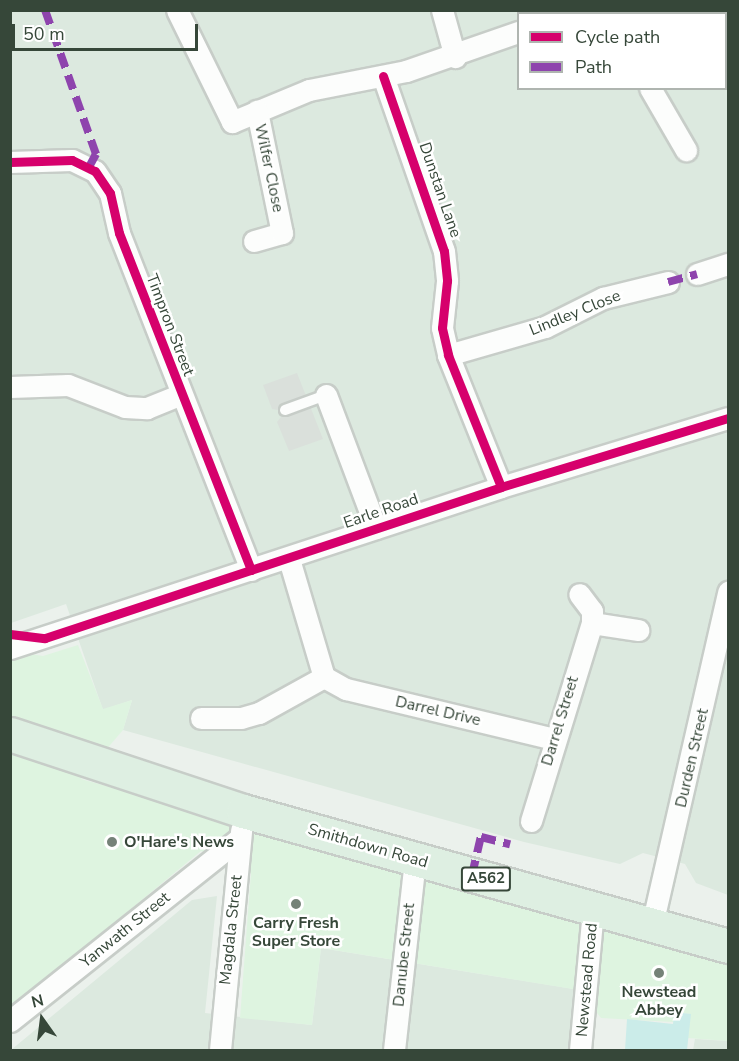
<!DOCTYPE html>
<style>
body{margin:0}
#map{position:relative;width:739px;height:1061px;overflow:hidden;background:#ebf1ec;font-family:"Nunito Sans",sans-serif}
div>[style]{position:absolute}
.residential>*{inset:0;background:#dce9df}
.commercial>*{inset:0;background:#def4e0}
.green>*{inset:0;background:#cbece9}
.parking>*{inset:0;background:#dae0db}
.roads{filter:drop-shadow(2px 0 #c7cdc8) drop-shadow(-2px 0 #c7cdc8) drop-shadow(0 2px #c7cdc8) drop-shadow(0 -2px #c7cdc8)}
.service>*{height:10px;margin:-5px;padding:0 5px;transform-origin:5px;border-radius:5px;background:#fcfdfc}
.minor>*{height:21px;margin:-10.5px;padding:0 10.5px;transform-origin:10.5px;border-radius:10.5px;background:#fcfdfc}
.trunk>*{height:33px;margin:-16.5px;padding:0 16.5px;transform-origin:16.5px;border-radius:16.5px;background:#deefe2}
.quiet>*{height:8px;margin-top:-4px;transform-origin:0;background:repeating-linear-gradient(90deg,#8e44ad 0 15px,transparent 0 23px)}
.cycleway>*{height:9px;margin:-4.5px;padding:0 4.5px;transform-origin:4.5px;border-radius:4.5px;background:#d6006c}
.dots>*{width:16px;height:16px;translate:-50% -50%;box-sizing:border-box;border:3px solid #fff;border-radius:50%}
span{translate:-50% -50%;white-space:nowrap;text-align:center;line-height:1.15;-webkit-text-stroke:5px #fff;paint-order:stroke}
.shield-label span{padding:2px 4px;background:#fff;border:2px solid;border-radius:4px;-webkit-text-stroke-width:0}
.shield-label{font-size:15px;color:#364739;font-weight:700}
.street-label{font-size:16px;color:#364739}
.poi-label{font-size:16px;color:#364739;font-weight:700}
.left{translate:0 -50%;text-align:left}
.frame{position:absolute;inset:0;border:12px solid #364739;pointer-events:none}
.legend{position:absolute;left:517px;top:12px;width:210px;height:78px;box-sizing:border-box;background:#fff;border:2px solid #afb5b0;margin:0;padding:8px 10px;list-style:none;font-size:18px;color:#364739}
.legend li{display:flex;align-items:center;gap:12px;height:30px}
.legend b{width:30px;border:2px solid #afb5b0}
.north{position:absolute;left:12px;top:989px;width:60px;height:60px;-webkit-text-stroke:4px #fff;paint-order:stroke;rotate:346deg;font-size:16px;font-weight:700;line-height:24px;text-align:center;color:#364739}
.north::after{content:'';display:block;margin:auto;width:21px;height:27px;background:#364739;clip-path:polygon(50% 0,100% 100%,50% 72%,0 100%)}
.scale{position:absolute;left:12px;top:24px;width:186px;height:27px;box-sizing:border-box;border:3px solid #364739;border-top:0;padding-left:8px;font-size:18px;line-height:21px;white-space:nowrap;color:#364739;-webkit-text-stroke:4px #fff;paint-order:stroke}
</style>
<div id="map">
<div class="residential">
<div style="clip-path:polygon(evenodd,10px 11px,728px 11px,728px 895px,696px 883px,685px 864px,643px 853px,620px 864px,524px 842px,123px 730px,132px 700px,103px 710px,66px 604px,11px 623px,10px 11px,518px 14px,726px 14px,726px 88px,518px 88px,518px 14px)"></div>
<div style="clip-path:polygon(217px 896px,205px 1013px,312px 1025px,321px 948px,580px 990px,575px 1050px,11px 1050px,192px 900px)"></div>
<div style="clip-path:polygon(695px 1039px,728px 1041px,728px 1050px,693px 1050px)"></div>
</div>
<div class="commercial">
<div style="clip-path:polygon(78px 645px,103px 709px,132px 700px,123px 730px,81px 779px,728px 959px,728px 1041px,688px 1038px,690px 1014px,675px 1012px,673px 1022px,601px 1018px,579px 990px,321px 948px,312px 1025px,240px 1018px,251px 873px,201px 851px,11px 1008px,11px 651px,43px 656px)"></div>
</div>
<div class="green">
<div style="clip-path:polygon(674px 1012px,691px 1014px,687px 1050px,625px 1050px,627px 1019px,673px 1024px)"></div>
</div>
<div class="parking">
<div style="clip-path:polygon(297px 373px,323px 439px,289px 451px,277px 422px,281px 417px,278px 410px,272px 409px,263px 385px)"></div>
</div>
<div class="roads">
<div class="service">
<div style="left:285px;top:410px;width:44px;rotate:-20.1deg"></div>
</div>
<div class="minor">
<div style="left:177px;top:10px;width:125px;rotate:63.8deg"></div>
<div style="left:232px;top:122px;width:83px;rotate:-22.6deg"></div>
<div style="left:309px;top:90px;width:99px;rotate:-11.1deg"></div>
<div style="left:406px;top:71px;width:119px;rotate:-19.2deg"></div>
<div style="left:442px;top:10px;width:49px;rotate:74.5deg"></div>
<div style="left:604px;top:10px;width:4px;rotate:63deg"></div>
<div style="left:556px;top:14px;width:6px;rotate:-39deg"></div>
<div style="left:383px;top:76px;width:185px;rotate:70.8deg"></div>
<div style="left:444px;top:251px;width:30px;rotate:84deg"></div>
<div style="left:447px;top:281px;width:47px;rotate:96.1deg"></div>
<div style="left:442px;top:328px;width:28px;rotate:77deg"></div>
<div style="left:448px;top:355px;width:142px;rotate:68.1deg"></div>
<div style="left:650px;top:88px;width:72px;rotate:59.9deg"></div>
<div style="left:10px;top:162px;width:62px;rotate:-1.8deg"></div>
<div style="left:72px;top:160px;width:25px;rotate:26deg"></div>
<div style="left:95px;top:171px;width:27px;rotate:56deg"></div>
<div style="left:110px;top:193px;width:41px;rotate:77.3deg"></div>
<div style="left:119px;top:233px;width:362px;rotate:68.6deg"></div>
<div style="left:254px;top:241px;width:29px;rotate:-16deg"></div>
<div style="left:282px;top:233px;width:125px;rotate:-101.6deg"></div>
<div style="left:697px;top:274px;width:33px;rotate:-18deg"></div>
<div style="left:448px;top:355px;width:101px;rotate:-16.1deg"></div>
<div style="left:545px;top:327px;width:65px;rotate:-26.6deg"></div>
<div style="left:603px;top:298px;width:67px;rotate:-13.8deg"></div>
<div style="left:10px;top:387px;width:58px;rotate:-2deg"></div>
<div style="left:68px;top:385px;width:61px;rotate:21.1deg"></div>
<div style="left:125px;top:407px;width:22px;rotate:3deg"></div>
<div style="left:147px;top:408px;width:37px;rotate:-22deg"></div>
<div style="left:326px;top:395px;width:142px;rotate:69.4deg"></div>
<div style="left:289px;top:559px;width:123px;rotate:73.5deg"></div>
<div style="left:324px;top:677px;width:25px;rotate:29deg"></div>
<div style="left:346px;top:689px;width:214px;rotate:13.5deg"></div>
<div style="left:592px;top:623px;width:47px;rotate:8.7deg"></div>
<div style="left:10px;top:648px;width:517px;rotate:-18.15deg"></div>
<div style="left:501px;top:487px;width:237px;rotate:-16.9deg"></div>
<div style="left:201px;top:718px;width:40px"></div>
<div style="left:241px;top:718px;width:19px;rotate:-16deg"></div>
<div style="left:259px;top:713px;width:74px;rotate:-29deg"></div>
<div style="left:531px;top:821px;width:207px;rotate:-72.9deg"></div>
<div style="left:592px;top:623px;width:12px;rotate:-90deg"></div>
<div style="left:592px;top:611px;width:21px;rotate:-127deg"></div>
<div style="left:652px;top:925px;width:342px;rotate:-77.1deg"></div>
<div style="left:10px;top:1021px;width:294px;rotate:-38.5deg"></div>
<div style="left:220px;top:1050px;width:221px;rotate:-84.5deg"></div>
<div style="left:394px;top:1050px;width:191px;rotate:-83.7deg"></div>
<div style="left:580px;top:1050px;width:142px;rotate:-84.7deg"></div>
</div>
<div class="trunk">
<div style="left:10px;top:734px;width:245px;rotate:18.3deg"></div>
<div style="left:243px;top:811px;width:503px;rotate:15.55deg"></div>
</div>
</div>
<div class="quiet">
<div style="left:45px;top:10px;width:153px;rotate:70.5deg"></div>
<div style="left:96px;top:154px;width:15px;rotate:118deg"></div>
<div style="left:668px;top:282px;width:30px;rotate:-15deg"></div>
<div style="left:472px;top:875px;width:39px;rotate:-77deg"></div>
<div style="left:481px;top:837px;width:30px;rotate:14deg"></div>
</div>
<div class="cycleway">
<div style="left:383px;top:76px;width:185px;rotate:70.8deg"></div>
<div style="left:444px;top:251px;width:30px;rotate:84deg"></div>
<div style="left:447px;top:281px;width:47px;rotate:96.1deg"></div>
<div style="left:442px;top:328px;width:28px;rotate:77deg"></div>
<div style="left:448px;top:355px;width:142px;rotate:68.1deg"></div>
<div style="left:10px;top:162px;width:62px;rotate:-1.8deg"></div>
<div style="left:72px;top:160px;width:25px;rotate:26deg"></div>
<div style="left:95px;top:171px;width:27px;rotate:56deg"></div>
<div style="left:110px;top:193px;width:41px;rotate:77.3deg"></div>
<div style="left:119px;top:233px;width:362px;rotate:68.6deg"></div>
<div style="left:10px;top:634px;width:35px;rotate:7deg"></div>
<div style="left:45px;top:638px;width:480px;rotate:-18.3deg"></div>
<div style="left:501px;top:487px;width:237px;rotate:-16.9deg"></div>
</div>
<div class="dots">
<div style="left:112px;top:842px;background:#758278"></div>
<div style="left:296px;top:904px;background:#758278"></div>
<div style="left:659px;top:973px;background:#758278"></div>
</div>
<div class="shield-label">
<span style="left:486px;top:879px">A562</span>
</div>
<div class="street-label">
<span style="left:269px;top:168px;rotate:78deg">Wilfer Close</span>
<span style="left:440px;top:190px;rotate:71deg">Dunstan Lane</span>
<span style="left:575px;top:313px;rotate:-22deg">Lindley Close</span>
<span style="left:170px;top:325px;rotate:69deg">Timpron Street</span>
<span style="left:381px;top:511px;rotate:-19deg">Earle Road</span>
<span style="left:438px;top:711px;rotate:13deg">Darrel Drive</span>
<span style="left:560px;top:721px;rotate:-73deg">Darrel Street</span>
<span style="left:692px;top:758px;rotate:-77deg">Durden Street</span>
<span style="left:368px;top:846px;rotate:16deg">Smithdown Road</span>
<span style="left:125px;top:930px;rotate:-39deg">Yanwath Street</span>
<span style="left:231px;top:930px;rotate:-84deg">Magdala Street</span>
<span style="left:404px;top:955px;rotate:-84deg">Danube Street</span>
<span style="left:587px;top:980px;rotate:-85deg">Newstead Road</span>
</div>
<div class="poi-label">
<span class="left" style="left:124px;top:842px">O'Hare's News</span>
<span style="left:296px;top:932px">Carry Fresh<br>Super Store</span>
<span style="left:659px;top:1001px">Newstead<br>Abbey</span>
</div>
<div class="frame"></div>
<ul class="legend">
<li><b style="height:8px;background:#d6006c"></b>Cycle path</li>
<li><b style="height:8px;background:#8e44ad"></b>Path</li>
</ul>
<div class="north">N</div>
<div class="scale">50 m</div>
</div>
